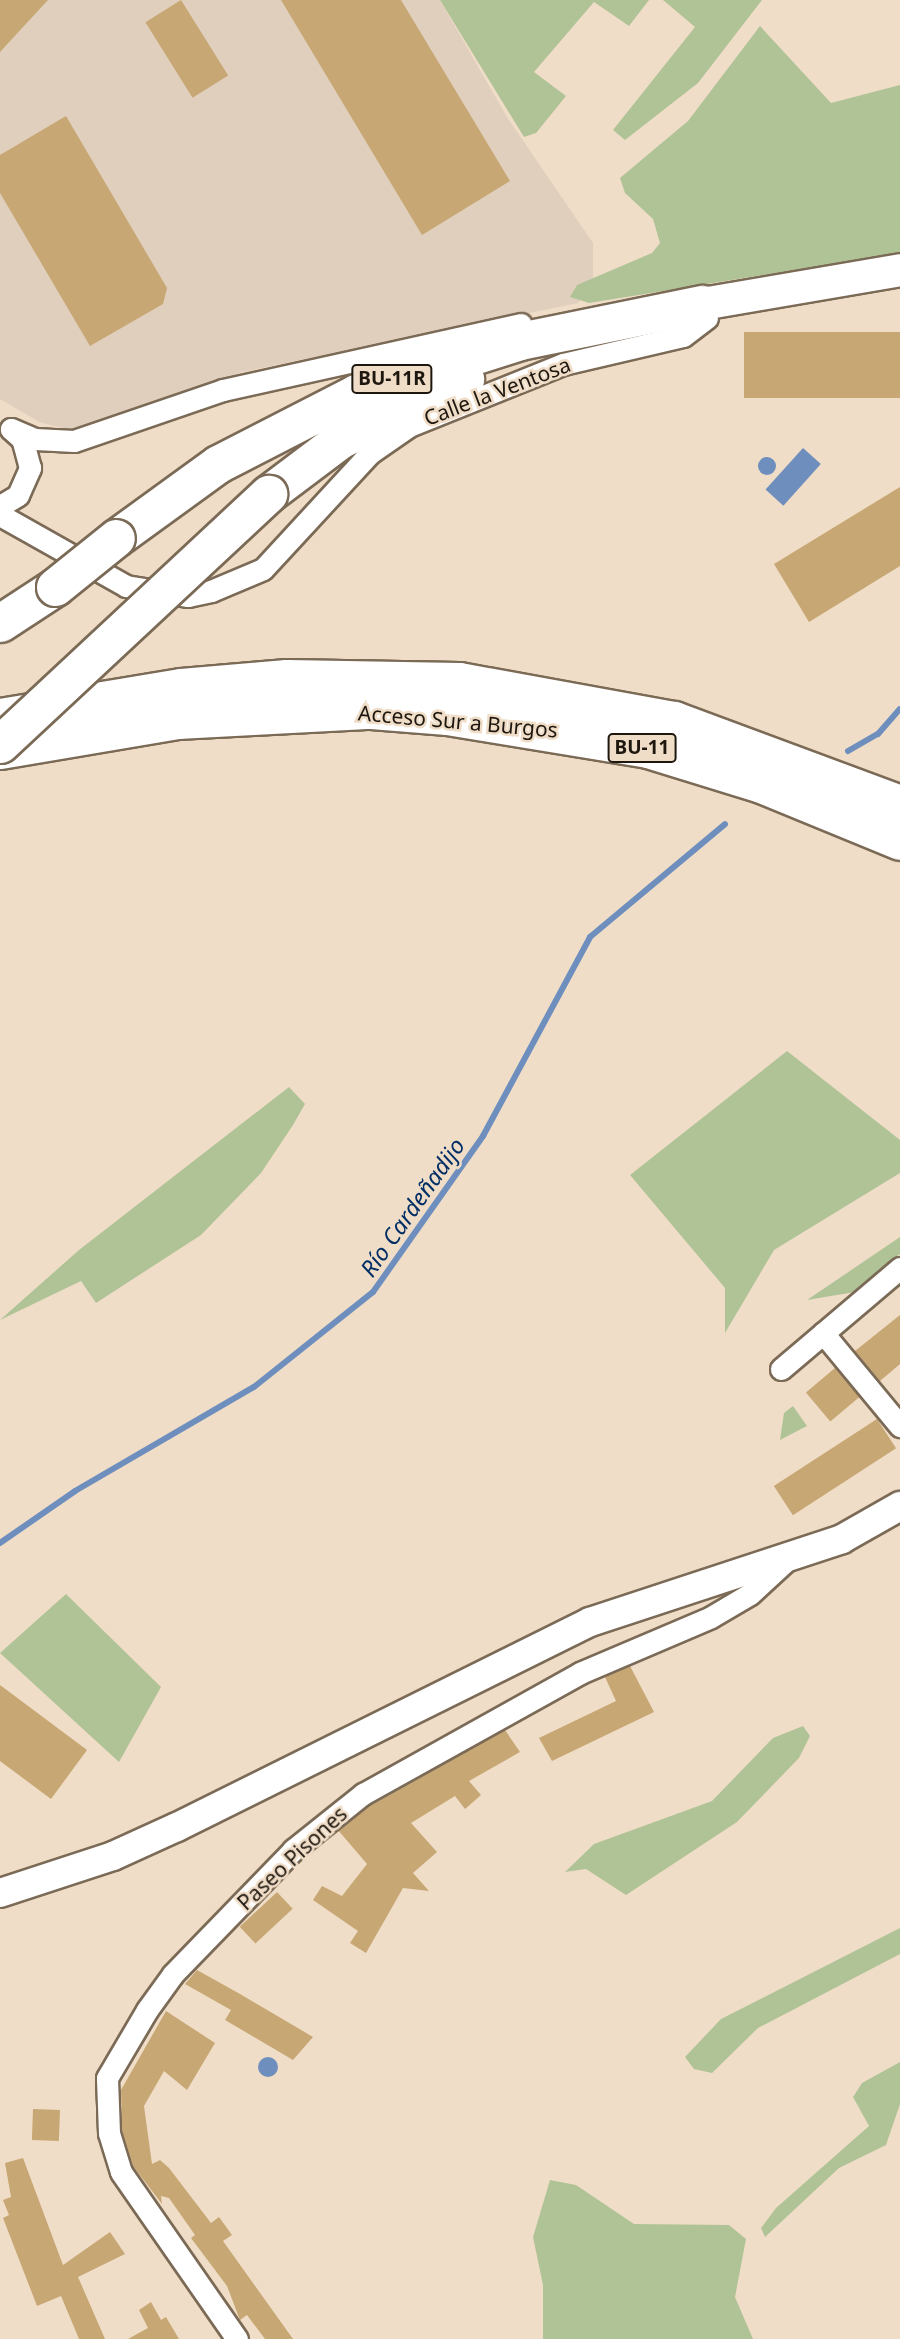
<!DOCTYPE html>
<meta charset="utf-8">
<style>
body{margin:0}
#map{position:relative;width:900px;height:2339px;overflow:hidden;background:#f0ddc7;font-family:"Noto Sans",sans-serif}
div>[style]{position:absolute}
.commercial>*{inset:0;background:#e1cfbe}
.green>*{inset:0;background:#b0c397}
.water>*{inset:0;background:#6e8fbd;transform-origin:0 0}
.round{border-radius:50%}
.stream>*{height:6px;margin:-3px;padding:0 3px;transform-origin:3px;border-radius:3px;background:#6e8fbd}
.building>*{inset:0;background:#c7a773;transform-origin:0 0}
.roads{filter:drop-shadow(2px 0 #7b6a56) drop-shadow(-2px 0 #7b6a56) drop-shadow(0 2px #7b6a56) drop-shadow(0 -2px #7b6a56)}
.minor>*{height:21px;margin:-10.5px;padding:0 10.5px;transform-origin:10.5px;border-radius:10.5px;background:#fff}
.secondary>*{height:28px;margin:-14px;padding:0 14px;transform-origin:14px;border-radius:14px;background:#fff}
.primary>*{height:32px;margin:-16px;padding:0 16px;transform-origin:16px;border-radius:16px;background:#fff}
.motorway>*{height:37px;margin:-18.5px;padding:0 18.5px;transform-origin:18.5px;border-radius:18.5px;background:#fff}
.bridges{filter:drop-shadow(2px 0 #7b6a56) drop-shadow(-2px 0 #7b6a56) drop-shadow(0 2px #7b6a56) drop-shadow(0 -2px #7b6a56)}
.motorway-bridge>*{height:37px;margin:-18.5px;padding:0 18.5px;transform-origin:18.5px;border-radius:18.5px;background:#fff}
span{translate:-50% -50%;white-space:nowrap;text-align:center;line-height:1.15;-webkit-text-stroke:5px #f0ddc7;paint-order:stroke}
.shield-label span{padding:2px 5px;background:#f0ddc7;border:2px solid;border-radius:5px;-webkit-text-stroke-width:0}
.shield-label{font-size:19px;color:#1d170f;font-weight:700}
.street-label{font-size:21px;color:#1d170f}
.water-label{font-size:23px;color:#012e65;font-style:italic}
</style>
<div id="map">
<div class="commercial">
<div style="clip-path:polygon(0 0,440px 0,507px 117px,593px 243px,593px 284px,578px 303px,242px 372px,70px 430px,39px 422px,0 399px)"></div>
</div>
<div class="green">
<div style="clip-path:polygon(440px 0,649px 0,629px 26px,594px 2px,534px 72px,566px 96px,536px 133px,524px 137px)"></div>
<div style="clip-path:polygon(663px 0,762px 0,698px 83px,625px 140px,613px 130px,695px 27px)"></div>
<div style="clip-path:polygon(760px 26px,831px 103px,900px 85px,900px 253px,589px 303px,570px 297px,577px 285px,652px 253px,660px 243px,653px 219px,625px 193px,620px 178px,688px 121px)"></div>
<div style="clip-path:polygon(787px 1051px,900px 1140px,900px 1173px,774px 1250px,725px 1333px,725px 1288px,630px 1175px)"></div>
<div style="clip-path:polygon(289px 1087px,305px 1104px,293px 1125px,261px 1173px,201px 1235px,96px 1303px,81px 1281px,0 1320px,79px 1250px)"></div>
<div style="clip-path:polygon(900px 1237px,900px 1254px,855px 1292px,807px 1300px)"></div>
<div style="clip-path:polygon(793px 1406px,807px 1426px,780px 1440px,784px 1413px)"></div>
<div style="clip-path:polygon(66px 1594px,161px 1687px,119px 1762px,0 1653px)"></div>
<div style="clip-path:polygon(803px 1726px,810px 1736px,799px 1758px,737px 1822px,626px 1895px,586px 1869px,565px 1872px,594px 1844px,712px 1801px,773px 1738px)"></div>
<div style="clip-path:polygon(900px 1928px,900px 1954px,758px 2028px,712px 2073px,694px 2069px,685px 2057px,721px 2019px)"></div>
<div style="clip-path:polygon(900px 2062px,900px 2104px,886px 2145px,839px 2168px,765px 2237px,761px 2228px,776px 2208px,869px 2126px,853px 2097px,862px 2083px)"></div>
<div style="clip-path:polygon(550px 2180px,576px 2185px,634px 2224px,729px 2225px,746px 2239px,735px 2297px,753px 2339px,543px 2339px,543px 2285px,533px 2237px)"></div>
</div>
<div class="water">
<div style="left:803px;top:448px;width:24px;height:56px;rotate:42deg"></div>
<div class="round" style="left:758px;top:457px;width:18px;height:18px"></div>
<div class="round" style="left:258px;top:2057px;width:20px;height:20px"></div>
</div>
<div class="stream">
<div style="left:848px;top:751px;width:34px;rotate:-30deg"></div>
<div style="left:878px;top:734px;width:33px;rotate:-49deg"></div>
<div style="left:0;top:1543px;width:91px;rotate:-34.7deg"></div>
<div style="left:75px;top:1491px;width:207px;rotate:-30.2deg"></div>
<div style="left:254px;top:1387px;width:152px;rotate:-38.6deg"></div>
<div style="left:373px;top:1292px;width:191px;rotate:-54.8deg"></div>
<div style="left:483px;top:1136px;width:226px;rotate:-61.7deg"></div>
<div style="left:590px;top:937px;width:176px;rotate:-39.9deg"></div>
</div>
<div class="building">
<div style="clip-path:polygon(0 0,48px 0,0 52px)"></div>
<div style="left:181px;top:0;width:89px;height:42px;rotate:58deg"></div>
<div style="clip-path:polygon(281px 0,401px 0,510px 181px,422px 235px)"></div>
<div style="clip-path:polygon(66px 116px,167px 288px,163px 304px,90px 346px,0 193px,0 155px)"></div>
<div style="left:900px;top:332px;width:66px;height:156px;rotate:90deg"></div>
<div style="clip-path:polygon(900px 487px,900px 566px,809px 622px,774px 564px)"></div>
<div style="clip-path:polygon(900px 1315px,900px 1364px,880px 1381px,855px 1351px)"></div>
<div style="left:835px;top:1368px;width:38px;height:38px;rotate:50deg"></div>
<div style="left:877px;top:1419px;width:35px;height:123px;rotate:57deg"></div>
<div style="clip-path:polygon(630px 1666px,654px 1712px,552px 1761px,539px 1738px,616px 1701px,605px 1677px)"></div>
<div style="clip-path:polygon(0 1685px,87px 1750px,51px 1799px,0 1761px)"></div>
<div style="clip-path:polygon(505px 1730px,520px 1752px,469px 1781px,481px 1795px,465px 1809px,455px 1796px,411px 1823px,437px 1852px,413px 1873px,429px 1891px,403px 1888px,366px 1953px,350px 1943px,358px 1931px,313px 1900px,322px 1886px,342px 1896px,367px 1864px,338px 1830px,368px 1807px)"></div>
<div style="left:277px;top:1892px;width:23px;height:51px;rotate:47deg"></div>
<div style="clip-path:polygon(197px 1970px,240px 1994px,313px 2037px,293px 2060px,225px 2020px,231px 2010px,185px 1984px)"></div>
<div style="clip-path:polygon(166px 2011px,215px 2043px,187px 2090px,164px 2071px,144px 2106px,152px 2164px,160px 2160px,169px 2168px,211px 2223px,219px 2217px,232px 2235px,223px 2241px,293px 2339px,265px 2339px,247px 2315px,240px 2320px,227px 2286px,191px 2238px,195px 2235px,169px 2198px,161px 2196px,162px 2204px,133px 2166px,122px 2131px,121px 2090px)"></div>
<div style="left:33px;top:2109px;width:27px;height:31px;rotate:2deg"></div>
<div style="clip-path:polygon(23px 2158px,63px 2265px,110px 2232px,125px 2254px,78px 2277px,105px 2339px,79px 2339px,61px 2296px,37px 2306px,3px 2218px,9px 2215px,3px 2200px,11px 2197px,5px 2163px)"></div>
<div style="clip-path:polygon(151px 2302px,161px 2320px,166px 2317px,179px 2339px,128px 2339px,148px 2328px,139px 2310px)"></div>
</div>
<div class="roads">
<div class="minor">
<div style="left:11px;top:429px;width:26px;rotate:23deg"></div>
<div style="left:35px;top:439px;width:39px;rotate:3deg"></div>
<div style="left:74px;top:441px;width:157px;rotate:-18.9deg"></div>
<div style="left:223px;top:390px;width:305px;rotate:-12.5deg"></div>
<div style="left:0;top:506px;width:21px;rotate:-31deg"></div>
<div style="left:18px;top:495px;width:30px;rotate:-66deg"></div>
<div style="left:30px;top:468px;width:30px;rotate:-105deg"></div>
<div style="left:22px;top:439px;width:15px;rotate:-138deg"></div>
<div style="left:0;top:515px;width:145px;rotate:29.4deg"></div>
<div style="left:126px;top:586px;width:63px;rotate:9.2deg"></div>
<div style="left:188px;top:596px;width:24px;rotate:-12deg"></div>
<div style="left:211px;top:591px;width:56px;rotate:-22.9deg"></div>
<div style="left:263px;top:569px;width:158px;rotate:-47.3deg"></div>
<div style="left:370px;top:453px;width:47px;rotate:-34.7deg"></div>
<div style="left:409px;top:426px;width:166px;rotate:-21.9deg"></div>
<div style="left:563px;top:364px;width:123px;rotate:-13.1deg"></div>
<div style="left:683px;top:336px;width:30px;rotate:-37deg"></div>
<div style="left:823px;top:1333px;width:121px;rotate:50.4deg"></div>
<div style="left:781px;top:1369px;width:156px;rotate:-40.3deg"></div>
<div style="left:237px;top:2339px;width:203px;rotate:-124.8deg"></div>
<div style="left:121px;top:2172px;width:41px;rotate:-107.1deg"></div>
<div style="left:109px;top:2133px;width:55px;rotate:-92.1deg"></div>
<div style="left:107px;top:2078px;width:79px;rotate:-59.5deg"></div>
<div style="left:147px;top:2010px;width:44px;rotate:-54.2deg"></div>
<div style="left:173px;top:1974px;width:173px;rotate:-45.9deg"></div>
<div style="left:293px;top:1850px;width:90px;rotate:-38.7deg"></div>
<div style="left:363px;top:1794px;width:248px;rotate:-29.1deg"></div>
<div style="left:580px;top:1673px;width:142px;rotate:-23.1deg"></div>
<div style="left:711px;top:1617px;width:45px;rotate:-30.5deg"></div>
<div style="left:750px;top:1594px;width:52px;rotate:-42.6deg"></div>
</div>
<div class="secondary">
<div style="left:0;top:1893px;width:119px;rotate:-18.1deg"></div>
<div style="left:113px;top:1856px;width:70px;rotate:-24.4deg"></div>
<div style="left:177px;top:1827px;width:461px;rotate:-26.4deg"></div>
<div style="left:590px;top:1622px;width:265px;rotate:-18.2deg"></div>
<div style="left:842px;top:1539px;width:67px;rotate:-29.6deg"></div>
</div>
<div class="primary">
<div style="left:702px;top:304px;width:201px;rotate:-9.7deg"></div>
</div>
<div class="motorway">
<div style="left:268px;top:494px;width:91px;rotate:-37deg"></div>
<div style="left:341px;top:439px;width:138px;rotate:-25.8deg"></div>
<div style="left:116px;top:538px;width:126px;rotate:-36deg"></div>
<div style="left:218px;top:464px;width:155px;rotate:-27.2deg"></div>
<div style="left:356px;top:393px;width:172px;rotate:-17.6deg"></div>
<div style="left:520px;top:341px;width:186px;rotate:-11.5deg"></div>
<div style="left:0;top:623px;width:66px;rotate:-33.2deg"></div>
<div style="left:0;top:717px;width:183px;rotate:-9.4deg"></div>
<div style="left:181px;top:687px;width:106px;rotate:-4.9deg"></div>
<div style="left:287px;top:678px;width:172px;rotate:1deg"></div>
<div style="left:459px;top:681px;width:219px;rotate:10.3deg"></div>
<div style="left:674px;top:720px;width:241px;rotate:20.4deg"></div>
<div style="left:0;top:750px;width:180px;rotate:-9.6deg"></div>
<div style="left:177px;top:720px;width:194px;rotate:-3deg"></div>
<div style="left:371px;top:710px;width:76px;rotate:4.5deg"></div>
<div style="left:447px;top:716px;width:204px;rotate:9.3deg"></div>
<div style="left:648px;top:749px;width:118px;rotate:17.2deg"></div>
<div style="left:761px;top:784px;width:150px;rotate:22.3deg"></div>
</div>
</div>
<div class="bridges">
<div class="motorway-bridge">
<div style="left:55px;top:587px;width:78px;rotate:-38.8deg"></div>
<div style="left:0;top:744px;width:367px;rotate:-43deg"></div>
</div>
</div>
<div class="shield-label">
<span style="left:392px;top:379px">BU-11R</span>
<span style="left:642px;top:748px">BU-11</span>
</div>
<div class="street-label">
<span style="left:497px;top:391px;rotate:-21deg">Calle la Ventosa</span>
<span style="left:458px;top:721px;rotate:5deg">Acceso Sur a Burgos</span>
<span style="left:292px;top:1858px;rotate:-43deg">Paseo Pisones</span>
</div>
<div class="water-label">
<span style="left:412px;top:1207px;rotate:-55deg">Río Cardeñadijo</span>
</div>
</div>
